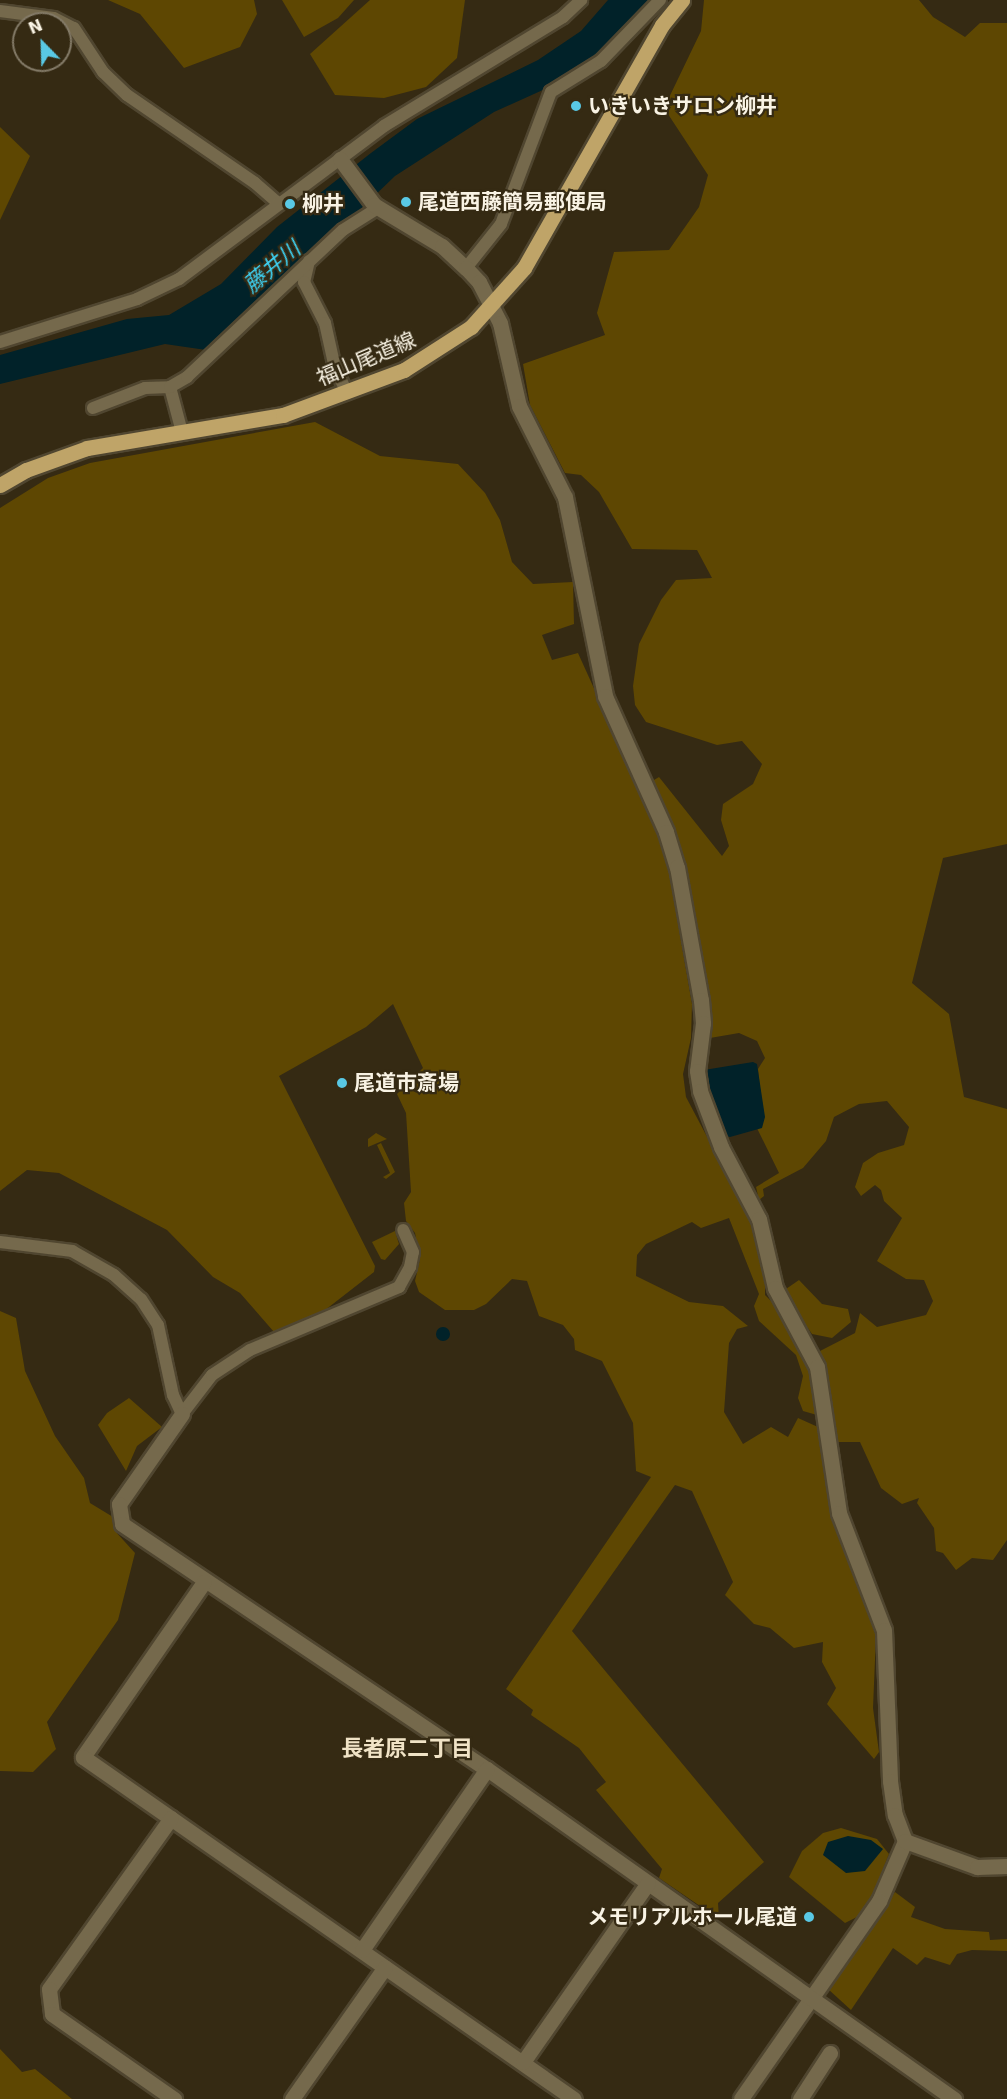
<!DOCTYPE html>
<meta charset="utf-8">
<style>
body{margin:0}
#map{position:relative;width:1007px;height:2099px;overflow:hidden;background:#352a13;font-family:"DejaVu Sans","Noto Sans JP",sans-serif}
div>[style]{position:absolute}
.green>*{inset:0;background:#5e4702}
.water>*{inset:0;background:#012229}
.round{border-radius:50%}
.roads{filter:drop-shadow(2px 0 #504630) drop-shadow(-2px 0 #504630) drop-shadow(0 2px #504630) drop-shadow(0 -2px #504630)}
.minor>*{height:12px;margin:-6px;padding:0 6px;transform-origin:6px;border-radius:6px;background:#75694c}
.tertiary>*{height:15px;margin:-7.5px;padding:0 7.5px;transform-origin:7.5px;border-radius:7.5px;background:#75694c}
.primary>*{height:15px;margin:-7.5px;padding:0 7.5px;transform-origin:7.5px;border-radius:7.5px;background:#bfa468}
.dots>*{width:16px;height:16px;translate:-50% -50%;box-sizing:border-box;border:3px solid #352a13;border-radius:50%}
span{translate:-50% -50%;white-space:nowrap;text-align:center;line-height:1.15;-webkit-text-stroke:4.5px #352a13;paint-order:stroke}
.poi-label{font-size:21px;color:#f9f3e4;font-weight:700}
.left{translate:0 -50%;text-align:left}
.right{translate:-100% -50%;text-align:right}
.street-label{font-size:21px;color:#f9f3e4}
.water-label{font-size:22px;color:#3ed3f5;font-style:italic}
.neighbourhood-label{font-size:22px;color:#f0e3c6;font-weight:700}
.north{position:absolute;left:12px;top:12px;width:60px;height:60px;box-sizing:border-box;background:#352a13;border:2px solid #837a67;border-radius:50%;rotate:337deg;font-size:16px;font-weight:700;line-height:24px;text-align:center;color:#f9f3e4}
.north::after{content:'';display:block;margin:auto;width:21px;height:27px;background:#59c8e4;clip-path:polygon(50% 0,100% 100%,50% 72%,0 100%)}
</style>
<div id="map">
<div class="green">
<div style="clip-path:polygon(108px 0,254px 0,257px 14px,240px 47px,184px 68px,140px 14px)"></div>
<div style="clip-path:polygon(282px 0,354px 0,338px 18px,304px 37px)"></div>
<div style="clip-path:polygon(370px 0,465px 0,457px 58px,426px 87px,384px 98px,335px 95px,310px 54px)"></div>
<div style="clip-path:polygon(704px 0,919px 0,933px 17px,965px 37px,980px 23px,1007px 23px,1007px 844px,943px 858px,912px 983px,949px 1014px,964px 1097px,1007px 1109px,1007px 1540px,993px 1560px,972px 1558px,956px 1570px,943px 1553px,936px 1551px,934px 1528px,917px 1503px,919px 1498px,902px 1504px,881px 1488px,860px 1442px,837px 1442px,820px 1351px,855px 1333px,860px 1313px,877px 1327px,926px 1315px,933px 1301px,924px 1280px,906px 1279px,877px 1261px,902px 1218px,884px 1201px,881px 1190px,875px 1185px,861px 1196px,855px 1187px,863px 1163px,878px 1153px,904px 1145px,909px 1127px,887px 1101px,859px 1104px,834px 1117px,826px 1141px,803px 1168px,763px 1189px,764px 1196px,759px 1200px,756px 1187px,779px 1173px,752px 1118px,760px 1089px,758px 1069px,765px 1058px,757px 1041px,739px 1033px,710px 1038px,706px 982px,683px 865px,649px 783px,659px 777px,722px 856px,729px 846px,721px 820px,723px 804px,753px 784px,762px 764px,742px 741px,717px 745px,646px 722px,635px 705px,633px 686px,639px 644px,661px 600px,676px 580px,712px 578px,697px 550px,632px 549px,599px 492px,581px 475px,565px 473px,530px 405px,523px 364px,605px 335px,597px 313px,614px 252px,669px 250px,699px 207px,708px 175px,664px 108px,701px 31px)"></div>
<div style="clip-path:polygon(0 127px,30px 156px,0 220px)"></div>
<div style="clip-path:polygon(315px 422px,380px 456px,458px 464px,485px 493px,500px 520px,512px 562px,533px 584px,573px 582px,574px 624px,542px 635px,552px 660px,578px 653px,664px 843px,692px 1004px,691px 1038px,683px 1074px,686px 1097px,749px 1216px,765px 1275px,765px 1295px,781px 1311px,811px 1365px,817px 1415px,803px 1411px,798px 1398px,803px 1376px,796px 1355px,759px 1321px,754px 1306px,759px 1294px,729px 1218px,701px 1228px,692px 1222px,646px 1244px,637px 1255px,636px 1276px,689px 1302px,723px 1306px,748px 1326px,737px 1329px,729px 1343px,724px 1412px,743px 1444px,771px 1427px,788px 1437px,798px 1418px,818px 1427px,830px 1506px,876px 1636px,873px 1708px,879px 1752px,874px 1759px,827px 1704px,836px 1688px,822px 1662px,823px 1642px,794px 1648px,770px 1628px,754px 1624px,725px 1595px,733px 1582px,692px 1491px,675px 1485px,572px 1631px,764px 1862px,718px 1903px,719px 1919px,659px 1878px,662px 1869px,596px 1790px,606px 1782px,579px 1748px,531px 1715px,533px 1710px,506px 1689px,651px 1477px,636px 1471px,633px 1423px,602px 1361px,575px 1350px,574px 1339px,563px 1325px,539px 1316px,527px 1281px,512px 1279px,486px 1304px,474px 1310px,445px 1310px,419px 1292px,415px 1281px,420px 1259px,415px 1233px,406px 1221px,404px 1203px,411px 1192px,406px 1113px,397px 1094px,423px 1068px,393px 1004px,366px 1027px,279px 1076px,375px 1266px,374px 1272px,320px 1314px,274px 1332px,240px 1293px,213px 1277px,167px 1230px,59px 1173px,27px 1170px,0 1191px,0 508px,48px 478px,90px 463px)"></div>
<div style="clip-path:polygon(376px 1133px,387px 1139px,368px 1147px,368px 1139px)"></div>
<div style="clip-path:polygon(381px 1143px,395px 1172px,386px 1179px,383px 1177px,390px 1173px,377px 1145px)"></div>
<div style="clip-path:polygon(395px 1231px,399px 1244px,385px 1260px,381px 1259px,372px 1242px)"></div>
<div style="clip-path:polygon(799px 1280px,822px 1304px,848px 1309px,851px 1322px,832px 1338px,812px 1334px,794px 1308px,786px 1289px)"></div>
<div style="clip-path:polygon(0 1311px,16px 1318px,25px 1371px,55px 1436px,84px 1478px,90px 1503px,113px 1517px,115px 1531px,135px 1553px,118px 1620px,47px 1722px,56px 1749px,33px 1772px,0 1771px)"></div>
<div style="clip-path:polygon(129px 1398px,162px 1427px,137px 1446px,126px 1471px,98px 1425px,107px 1413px)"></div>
<div style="clip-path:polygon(841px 1828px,877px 1839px,889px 1854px,872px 1897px,859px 1916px,845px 1923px,789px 1877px,802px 1851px,823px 1833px)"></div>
<div style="clip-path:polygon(895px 1892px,915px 1907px,911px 1917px,945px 1929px,989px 1932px,990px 1940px,1007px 1939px,1007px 1951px,972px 1950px,957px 1954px,950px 1965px,925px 1957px,917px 1965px,893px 1948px,851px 2010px,828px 1989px)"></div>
<div style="clip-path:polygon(0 2049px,22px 2072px,35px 2069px,72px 2099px,0 2099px)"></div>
</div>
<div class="water">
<div style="clip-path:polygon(608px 0,650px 0,592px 60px,556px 84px,494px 112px,395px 176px,213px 351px,165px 344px,0 384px,0 355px,127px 319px,169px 315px,221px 284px,277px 227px,371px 153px,417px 119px,538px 60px,581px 31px)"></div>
<div style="clip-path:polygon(753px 1062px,757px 1064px,765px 1117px,762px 1128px,730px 1137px,722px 1135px,710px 1104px,704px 1070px)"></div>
<div class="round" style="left:436px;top:1327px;width:14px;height:14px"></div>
<div style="clip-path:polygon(848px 1836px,871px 1840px,883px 1849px,865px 1871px,846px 1873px,823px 1855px,828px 1842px)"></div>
</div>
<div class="roads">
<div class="minor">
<div style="left:0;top:11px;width:54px;rotate:7.4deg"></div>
<div style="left:54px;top:18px;width:22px;rotate:27deg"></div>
<div style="left:74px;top:28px;width:53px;rotate:56.6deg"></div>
<div style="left:103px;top:72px;width:33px;rotate:44deg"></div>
<div style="left:127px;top:95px;width:155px;rotate:34.5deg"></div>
<div style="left:255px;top:183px;width:32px;rotate:41deg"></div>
<div style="left:309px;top:261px;width:22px;rotate:103deg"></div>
<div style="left:304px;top:282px;width:46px;rotate:62.9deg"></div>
<div style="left:325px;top:323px;width:46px;rotate:77.5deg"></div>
<div style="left:335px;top:368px;width:28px;rotate:64deg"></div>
<div style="left:466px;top:268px;width:56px;rotate:-51.5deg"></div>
<div style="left:501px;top:224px;width:141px;rotate:-69.3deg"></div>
<div style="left:551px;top:92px;width:59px;rotate:-31.8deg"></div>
<div style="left:601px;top:61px;width:85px;rotate:-46deg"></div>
<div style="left:0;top:342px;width:144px;rotate:-17.4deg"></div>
<div style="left:137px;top:299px;width:47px;rotate:-25.5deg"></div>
<div style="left:179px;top:279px;width:256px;rotate:-36.7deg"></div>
<div style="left:384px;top:126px;width:210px;rotate:-31.3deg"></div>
<div style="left:563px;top:17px;width:25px;rotate:-43deg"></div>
<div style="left:170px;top:387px;width:47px;rotate:75.1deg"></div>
<div style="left:93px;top:408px;width:56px;rotate:-21deg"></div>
<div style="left:145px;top:388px;width:25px;rotate:-2deg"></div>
<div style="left:170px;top:387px;width:20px;rotate:-30deg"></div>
<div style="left:187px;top:377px;width:214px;rotate:-43.3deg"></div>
<div style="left:343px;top:230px;width:41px;rotate:-32.2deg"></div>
<div style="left:0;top:1242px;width:73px;rotate:7.1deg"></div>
<div style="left:72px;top:1251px;width:48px;rotate:29.7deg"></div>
<div style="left:114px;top:1275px;width:36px;rotate:42deg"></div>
<div style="left:141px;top:1299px;width:31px;rotate:57deg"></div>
<div style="left:158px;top:1325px;width:72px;rotate:77.9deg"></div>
<div style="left:173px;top:1395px;width:21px;rotate:65deg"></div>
<div style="left:182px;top:1414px;width:49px;rotate:-52.4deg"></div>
<div style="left:212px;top:1375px;width:45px;rotate:-33.3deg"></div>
<div style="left:250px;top:1350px;width:162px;rotate:-22.9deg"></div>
<div style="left:399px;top:1287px;width:23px;rotate:-61deg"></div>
<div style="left:410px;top:1267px;width:15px;rotate:-79deg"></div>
<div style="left:413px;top:1252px;width:24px;rotate:-114deg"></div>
</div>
<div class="tertiary">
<div style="left:340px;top:159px;width:57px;rotate:53.5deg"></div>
<div style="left:374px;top:205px;width:79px;rotate:31.1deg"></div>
<div style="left:442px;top:246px;width:33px;rotate:43deg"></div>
<div style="left:466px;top:268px;width:19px;rotate:47deg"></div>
<div style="left:479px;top:282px;width:46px;rotate:62.9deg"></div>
<div style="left:500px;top:323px;width:85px;rotate:77.1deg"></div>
<div style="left:519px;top:406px;width:102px;rotate:63.2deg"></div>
<div style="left:565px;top:497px;width:203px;rotate:78.6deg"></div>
<div style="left:605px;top:696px;width:149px;rotate:65.8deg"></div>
<div style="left:666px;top:832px;width:37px;rotate:73deg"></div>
<div style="left:677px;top:867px;width:135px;rotate:79.8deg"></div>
<div style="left:701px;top:1000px;width:23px;rotate:85deg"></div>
<div style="left:703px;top:1023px;width:48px;rotate:97.1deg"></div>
<div style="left:697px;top:1071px;width:20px;rotate:81deg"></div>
<div style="left:700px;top:1091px;width:60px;rotate:69.4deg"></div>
<div style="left:721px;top:1147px;width:81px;rotate:62.2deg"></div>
<div style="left:759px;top:1219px;width:71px;rotate:76.9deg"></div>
<div style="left:775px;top:1288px;width:89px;rotate:62deg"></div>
<div style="left:817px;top:1367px;width:148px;rotate:81.4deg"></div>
<div style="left:839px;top:1513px;width:125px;rotate:69deg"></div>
<div style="left:884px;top:1630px;width:151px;rotate:87.7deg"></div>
<div style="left:890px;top:1781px;width:34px;rotate:82deg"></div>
<div style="left:895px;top:1815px;width:28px;rotate:69deg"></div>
<div style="left:905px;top:1841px;width:65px;rotate:113.4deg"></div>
<div style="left:879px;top:1901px;width:241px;rotate:124.9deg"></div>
<div style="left:182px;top:1414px;width:110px;rotate:125deg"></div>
<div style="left:119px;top:1504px;width:20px;rotate:81deg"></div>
<div style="left:122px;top:1524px;width:440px;rotate:33.9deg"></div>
<div style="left:487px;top:1769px;width:572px;rotate:35.25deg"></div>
<div style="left:204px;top:1582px;width:213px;rotate:124.7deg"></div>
<div style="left:83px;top:1757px;width:598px;rotate:34.86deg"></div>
<div style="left:171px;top:1818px;width:210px;rotate:125.5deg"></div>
<div style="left:49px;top:1989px;width:25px;rotate:83deg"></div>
<div style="left:52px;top:2014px;width:149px;rotate:34.9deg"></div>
<div style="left:905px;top:1841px;width:77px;rotate:19.9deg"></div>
<div style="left:977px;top:1867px;width:30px;rotate:-2deg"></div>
<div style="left:362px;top:1950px;width:220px;rotate:-55.4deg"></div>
<div style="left:523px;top:2062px;width:218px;rotate:-55.1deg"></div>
<div style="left:292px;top:2099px;width:161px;rotate:-54.8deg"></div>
<div style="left:800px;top:2099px;width:55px;rotate:-56.9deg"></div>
</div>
<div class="primary">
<div style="left:0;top:485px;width:30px;rotate:-30deg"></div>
<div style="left:26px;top:470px;width:65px;rotate:-19.8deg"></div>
<div style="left:87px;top:448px;width:199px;rotate:-9.6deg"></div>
<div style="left:283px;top:415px;width:129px;rotate:-20.4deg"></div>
<div style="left:404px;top:370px;width:80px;rotate:-32.7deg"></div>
<div style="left:471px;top:327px;width:79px;rotate:-48.1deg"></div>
<div style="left:524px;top:268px;width:279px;rotate:-60.4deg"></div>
<div style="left:662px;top:25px;width:32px;rotate:-51deg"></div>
</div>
</div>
<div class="dots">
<div style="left:576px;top:106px;background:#59c8e4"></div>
<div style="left:406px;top:202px;background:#59c8e4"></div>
<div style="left:290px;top:204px;background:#59c8e4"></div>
<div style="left:342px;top:1083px;background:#59c8e4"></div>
<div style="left:809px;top:1917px;background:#59c8e4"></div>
</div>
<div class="poi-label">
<span class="left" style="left:588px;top:106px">いきいきサロン柳井</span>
<span class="left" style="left:418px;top:202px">尾道西藤簡易郵便局</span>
<span class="left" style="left:302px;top:204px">柳井</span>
<span class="left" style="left:354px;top:1083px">尾道市斎場</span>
<span class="right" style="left:797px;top:1917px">メモリアルホール尾道</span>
</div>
<div class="street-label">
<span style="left:366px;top:359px;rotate:-23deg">福山尾道線</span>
</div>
<div class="water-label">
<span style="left:272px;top:267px;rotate:-40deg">藤井川</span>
</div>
<div class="neighbourhood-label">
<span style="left:407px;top:1749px">長者原二丁目</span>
</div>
<div class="north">N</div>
</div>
